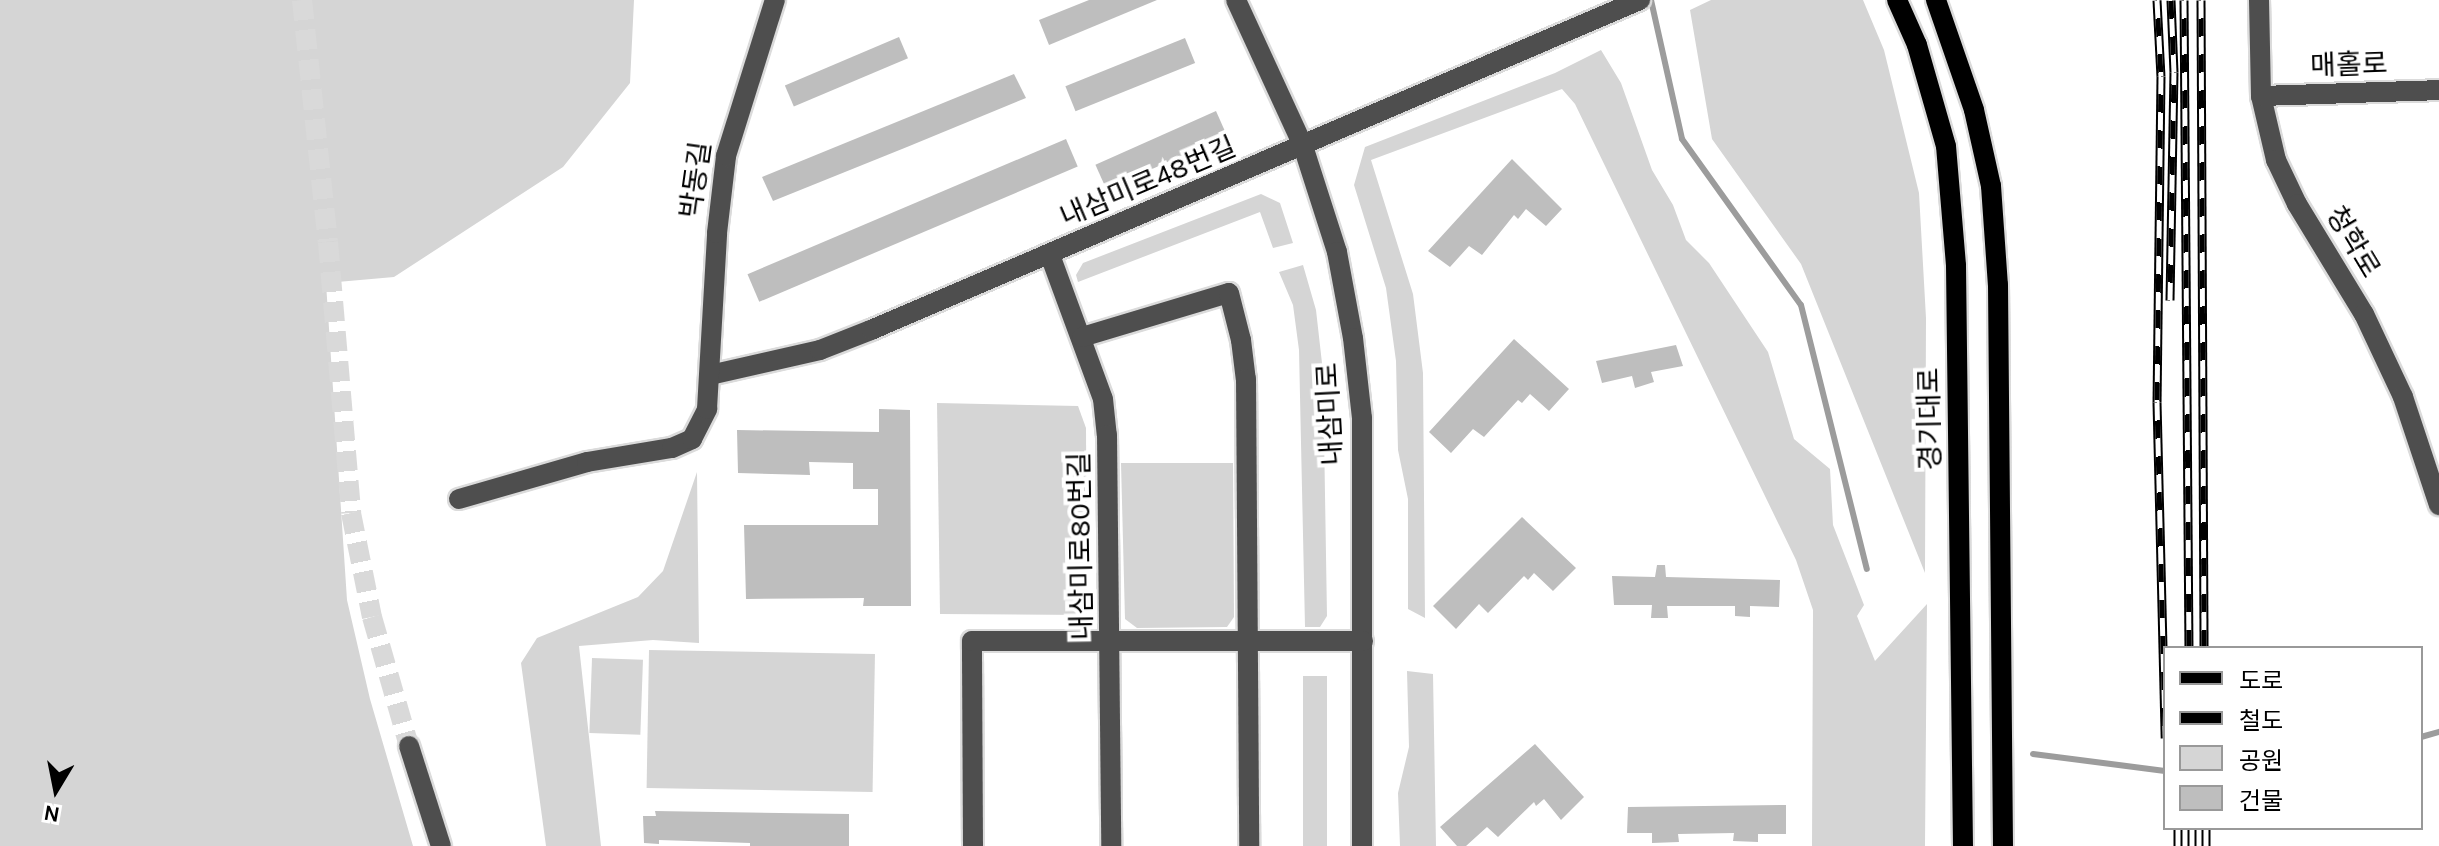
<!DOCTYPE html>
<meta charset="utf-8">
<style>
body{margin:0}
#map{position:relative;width:2439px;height:846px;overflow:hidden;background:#fff;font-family:Karla,"Noto Sans KR",sans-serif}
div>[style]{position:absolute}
.green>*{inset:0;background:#d5d5d5;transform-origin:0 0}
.stream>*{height:6px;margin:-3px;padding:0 3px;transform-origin:3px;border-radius:3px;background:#9c9c9c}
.building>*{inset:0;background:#bebebe;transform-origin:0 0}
.minor-tunnel>*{height:20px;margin-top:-10px;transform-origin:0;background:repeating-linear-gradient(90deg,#d9d9d9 0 20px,transparent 0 30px)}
.roads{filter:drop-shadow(2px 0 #dbdbdb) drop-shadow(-2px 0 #dbdbdb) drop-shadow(0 2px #dbdbdb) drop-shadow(0 -2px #dbdbdb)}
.minor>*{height:20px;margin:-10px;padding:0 10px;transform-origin:10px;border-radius:10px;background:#4e4e4e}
.major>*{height:20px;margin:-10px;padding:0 10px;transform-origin:10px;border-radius:10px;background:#000}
.rail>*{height:9px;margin-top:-4.5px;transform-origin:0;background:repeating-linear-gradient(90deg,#fff 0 18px,#000 0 36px);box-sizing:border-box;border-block:2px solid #000}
span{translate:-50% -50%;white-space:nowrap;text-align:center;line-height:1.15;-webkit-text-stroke:8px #fff;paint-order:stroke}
.street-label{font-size:28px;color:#000}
.legend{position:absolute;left:2163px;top:646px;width:260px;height:184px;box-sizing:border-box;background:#fff;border:2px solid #999;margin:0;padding:10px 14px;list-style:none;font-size:24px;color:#000}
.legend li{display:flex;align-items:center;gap:16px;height:40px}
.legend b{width:40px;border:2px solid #999}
.north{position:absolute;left:16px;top:750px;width:80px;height:80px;-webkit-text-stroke:6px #fff;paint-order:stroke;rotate:190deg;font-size:22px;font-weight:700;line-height:32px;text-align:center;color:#000}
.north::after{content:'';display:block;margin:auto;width:28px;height:36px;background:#000;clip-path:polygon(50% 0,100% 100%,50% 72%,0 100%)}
</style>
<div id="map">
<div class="green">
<div style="clip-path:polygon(0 0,634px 0,630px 83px,563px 167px,394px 277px,326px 283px,347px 600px,370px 699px,413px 846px,0 846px)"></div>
<div style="clip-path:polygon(1711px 0,1863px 0,1884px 50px,1919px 193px,1926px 318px,1925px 573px,1801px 264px,1712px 139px,1690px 10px)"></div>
<div style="clip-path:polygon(1601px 50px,1621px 83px,1652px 170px,1673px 205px,1686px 240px,1709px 263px,1768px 352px,1794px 439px,1830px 469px,1833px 525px,1864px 605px,1857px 616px,1875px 661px,1927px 604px,1925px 846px,1812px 846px,1813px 610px,1796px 560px,1575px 104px,1562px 89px,1371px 160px,1413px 294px,1423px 373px,1425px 618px,1408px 609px,1408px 499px,1398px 450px,1396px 361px,1386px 288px,1354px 185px,1365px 147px,1555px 73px)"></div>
<div style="clip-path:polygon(1261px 194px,1280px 203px,1293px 243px,1273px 248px,1260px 212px,1078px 282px,1076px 275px,1083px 263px)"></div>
<div style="clip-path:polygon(1303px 265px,1316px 310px,1323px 372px,1327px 616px,1320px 627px,1305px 627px,1299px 350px,1293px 305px,1279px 272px)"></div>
<div style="clip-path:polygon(937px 403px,1078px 406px,1086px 428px,1087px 615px,940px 614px)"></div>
<div style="clip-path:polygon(1121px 463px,1233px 463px,1234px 617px,1227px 627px,1137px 628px,1125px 619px)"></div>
<div style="clip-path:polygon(697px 472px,699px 643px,653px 640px,579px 646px,601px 846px,546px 846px,521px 663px,537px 638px,638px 597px,663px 571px)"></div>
<div style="left:649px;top:650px;width:226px;height:138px;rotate:1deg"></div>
<div style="left:592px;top:658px;width:51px;height:75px;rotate:2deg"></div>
<div style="clip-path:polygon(1407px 671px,1433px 674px,1436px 846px,1400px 846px,1398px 793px,1409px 747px)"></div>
<div style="left:1303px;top:676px;width:24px;height:170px"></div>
</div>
<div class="stream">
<div style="left:1651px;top:0;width:142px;rotate:77.4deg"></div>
<div style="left:1682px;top:139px;width:204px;rotate:54.4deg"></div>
<div style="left:1801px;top:305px;width:272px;rotate:76deg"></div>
<div style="left:2421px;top:737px;width:19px;rotate:-16deg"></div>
<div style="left:2033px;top:754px;width:133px;rotate:7.3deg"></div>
</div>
<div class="building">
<div style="clip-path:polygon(1089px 0,1157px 0,1049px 45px,1039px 20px)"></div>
<div style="left:899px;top:37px;width:23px;height:124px;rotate:67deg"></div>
<div style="left:1185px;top:38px;width:27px;height:129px;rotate:68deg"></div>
<div style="clip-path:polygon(1014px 74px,1026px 98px,907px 147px,773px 201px,762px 177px)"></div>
<div style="left:1216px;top:111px;width:27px;height:132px;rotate:66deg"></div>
<div style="left:1066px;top:139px;width:30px;height:346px;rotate:67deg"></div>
<div style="clip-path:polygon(1512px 159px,1562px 209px,1546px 226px,1526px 209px,1518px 219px,1514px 215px,1482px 255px,1469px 246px,1450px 267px,1428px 251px)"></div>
<div style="clip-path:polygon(1514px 339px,1569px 389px,1549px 411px,1530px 394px,1522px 403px,1518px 400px,1484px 437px,1473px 429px,1451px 453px,1429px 432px)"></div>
<div style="clip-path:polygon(1676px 345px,1683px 366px,1651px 372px,1654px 382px,1635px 388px,1632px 376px,1602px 383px,1596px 361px)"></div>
<div style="clip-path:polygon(879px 409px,910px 410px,911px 606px,863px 606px,864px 598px,746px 599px,744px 525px,878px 525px,878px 489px,853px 489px,853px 463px,809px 462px,810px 475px,738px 473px,737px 430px,879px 432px)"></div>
<div style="clip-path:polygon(1522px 517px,1576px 568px,1553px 591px,1534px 573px,1528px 580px,1524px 576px,1488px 613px,1479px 604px,1456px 629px,1433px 606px)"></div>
<div style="clip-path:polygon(1657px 565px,1665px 565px,1666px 577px,1780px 580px,1779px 607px,1750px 606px,1750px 617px,1735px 616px,1735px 606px,1667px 606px,1668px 618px,1651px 618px,1652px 605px,1614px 605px,1612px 576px,1655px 577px)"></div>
<div style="clip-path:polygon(1535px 744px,1584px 797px,1561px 820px,1544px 799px,1536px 806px,1534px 802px,1498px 837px,1487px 827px,1466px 846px,1457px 846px,1440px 827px)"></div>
<div style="clip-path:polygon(1786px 805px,1786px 834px,1758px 834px,1758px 842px,1733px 841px,1734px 833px,1678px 834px,1679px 842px,1652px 843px,1652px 833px,1627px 833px,1628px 807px)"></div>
<div style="clip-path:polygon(655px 811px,849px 814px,849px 846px,750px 846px,750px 843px,659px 840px,659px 844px,644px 843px,643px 816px,656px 816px)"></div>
</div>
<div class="minor-tunnel">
<div style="left:302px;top:0;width:243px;rotate:83.9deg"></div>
<div style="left:328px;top:242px;width:272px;rotate:85.1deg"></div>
<div style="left:351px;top:513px;width:106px;rotate:78.6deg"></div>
<div style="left:372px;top:617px;width:134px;rotate:74deg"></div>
</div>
<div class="roads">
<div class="minor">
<div style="left:1236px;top:0;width:161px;rotate:65.3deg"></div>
<div style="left:1303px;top:146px;width:111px;rotate:72.2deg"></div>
<div style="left:1337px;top:252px;width:87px;rotate:79.5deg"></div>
<div style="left:1353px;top:338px;width:81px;rotate:83.6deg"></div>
<div style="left:1362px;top:418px;width:428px;rotate:90deg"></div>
<div style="left:2259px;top:0;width:96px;rotate:88.8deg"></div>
<div style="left:2261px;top:96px;width:66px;rotate:76.8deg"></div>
<div style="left:2276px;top:160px;width:49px;rotate:64.5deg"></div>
<div style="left:2297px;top:204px;width:129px;rotate:58.7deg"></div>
<div style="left:2364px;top:314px;width:92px;rotate:64.8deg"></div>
<div style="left:2403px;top:397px;width:114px;rotate:71.6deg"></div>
<div style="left:2261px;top:96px;width:178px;rotate:-1.9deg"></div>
<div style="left:1050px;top:255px;width:153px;rotate:69.8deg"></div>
<div style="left:1103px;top:399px;width:36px;rotate:84deg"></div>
<div style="left:1107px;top:435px;width:411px;rotate:89.4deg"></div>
<div style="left:1082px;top:337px;width:153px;rotate:-16.7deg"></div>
<div style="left:1229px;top:293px;width:49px;rotate:75.7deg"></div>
<div style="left:1241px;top:340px;width:39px;rotate:83deg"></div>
<div style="left:1246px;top:379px;width:467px;rotate:89.6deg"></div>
<div style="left:710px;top:375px;width:113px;rotate:-12.8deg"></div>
<div style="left:820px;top:350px;width:55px;rotate:-21.4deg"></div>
<div style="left:871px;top:330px;width:837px;rotate:-23.23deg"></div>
<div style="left:459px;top:499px;width:133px;rotate:-16.1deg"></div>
<div style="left:587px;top:462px;width:86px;rotate:-9.4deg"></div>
<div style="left:672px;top:448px;width:22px;rotate:-24deg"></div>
<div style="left:692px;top:439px;width:34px;rotate:-63deg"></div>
<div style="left:707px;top:409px;width:176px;rotate:-86.7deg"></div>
<div style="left:717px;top:233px;width:78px;rotate:-83.3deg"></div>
<div style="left:726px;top:156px;width:164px;rotate:-72.6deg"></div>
<div style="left:409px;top:746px;width:105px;rotate:72.3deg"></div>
<div style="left:973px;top:846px;width:205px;rotate:-90.3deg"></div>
<div style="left:972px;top:641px;width:391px"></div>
</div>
<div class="major">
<div style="left:1897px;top:0;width:49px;rotate:66deg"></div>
<div style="left:1917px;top:45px;width:105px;rotate:74deg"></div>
<div style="left:1946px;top:146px;width:120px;rotate:85.2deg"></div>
<div style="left:1956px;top:266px;width:580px;rotate:89.31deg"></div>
<div style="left:1936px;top:0;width:116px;rotate:70.9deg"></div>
<div style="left:1974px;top:110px;width:78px;rotate:77.4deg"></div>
<div style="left:1991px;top:186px;width:99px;rotate:86deg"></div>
<div style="left:1998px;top:285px;width:561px;rotate:89.49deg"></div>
</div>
</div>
<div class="rail">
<div style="left:2157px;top:0;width:76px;rotate:87deg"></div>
<div style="left:2161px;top:76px;width:326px;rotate:90.7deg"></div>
<div style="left:2157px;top:402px;width:336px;rotate:88.6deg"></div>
<div style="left:2184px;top:0;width:648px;rotate:89.56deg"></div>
<div style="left:2201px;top:0;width:648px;rotate:89.73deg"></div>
<div style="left:2170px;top:300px;width:228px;rotate:-89deg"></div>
<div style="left:2174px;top:72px;width:72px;rotate:-92.4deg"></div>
<div style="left:2178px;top:828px;width:18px;rotate:90deg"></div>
<div style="left:2192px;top:828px;width:18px;rotate:90deg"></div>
<div style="left:2206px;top:828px;width:18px;rotate:90deg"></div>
</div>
<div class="street-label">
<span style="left:2349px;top:65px;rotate:-2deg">매홀로</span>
<span style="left:696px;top:180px;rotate:-82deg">박동길</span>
<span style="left:1148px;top:182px;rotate:-23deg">내삼미로48번길</span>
<span style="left:2353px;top:242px;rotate:59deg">청학로</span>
<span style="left:1330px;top:414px;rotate:-93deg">내삼미로</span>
<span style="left:1930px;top:419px;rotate:-91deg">경기대로</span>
<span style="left:1081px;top:546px;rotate:-91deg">내삼미로80번길</span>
</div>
<ul class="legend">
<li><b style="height:10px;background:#000"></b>도로</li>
<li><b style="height:10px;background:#000"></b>철도</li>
<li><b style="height:22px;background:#d5d5d5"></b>공원</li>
<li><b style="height:22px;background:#bebebe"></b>건물</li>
</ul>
<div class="north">N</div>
</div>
